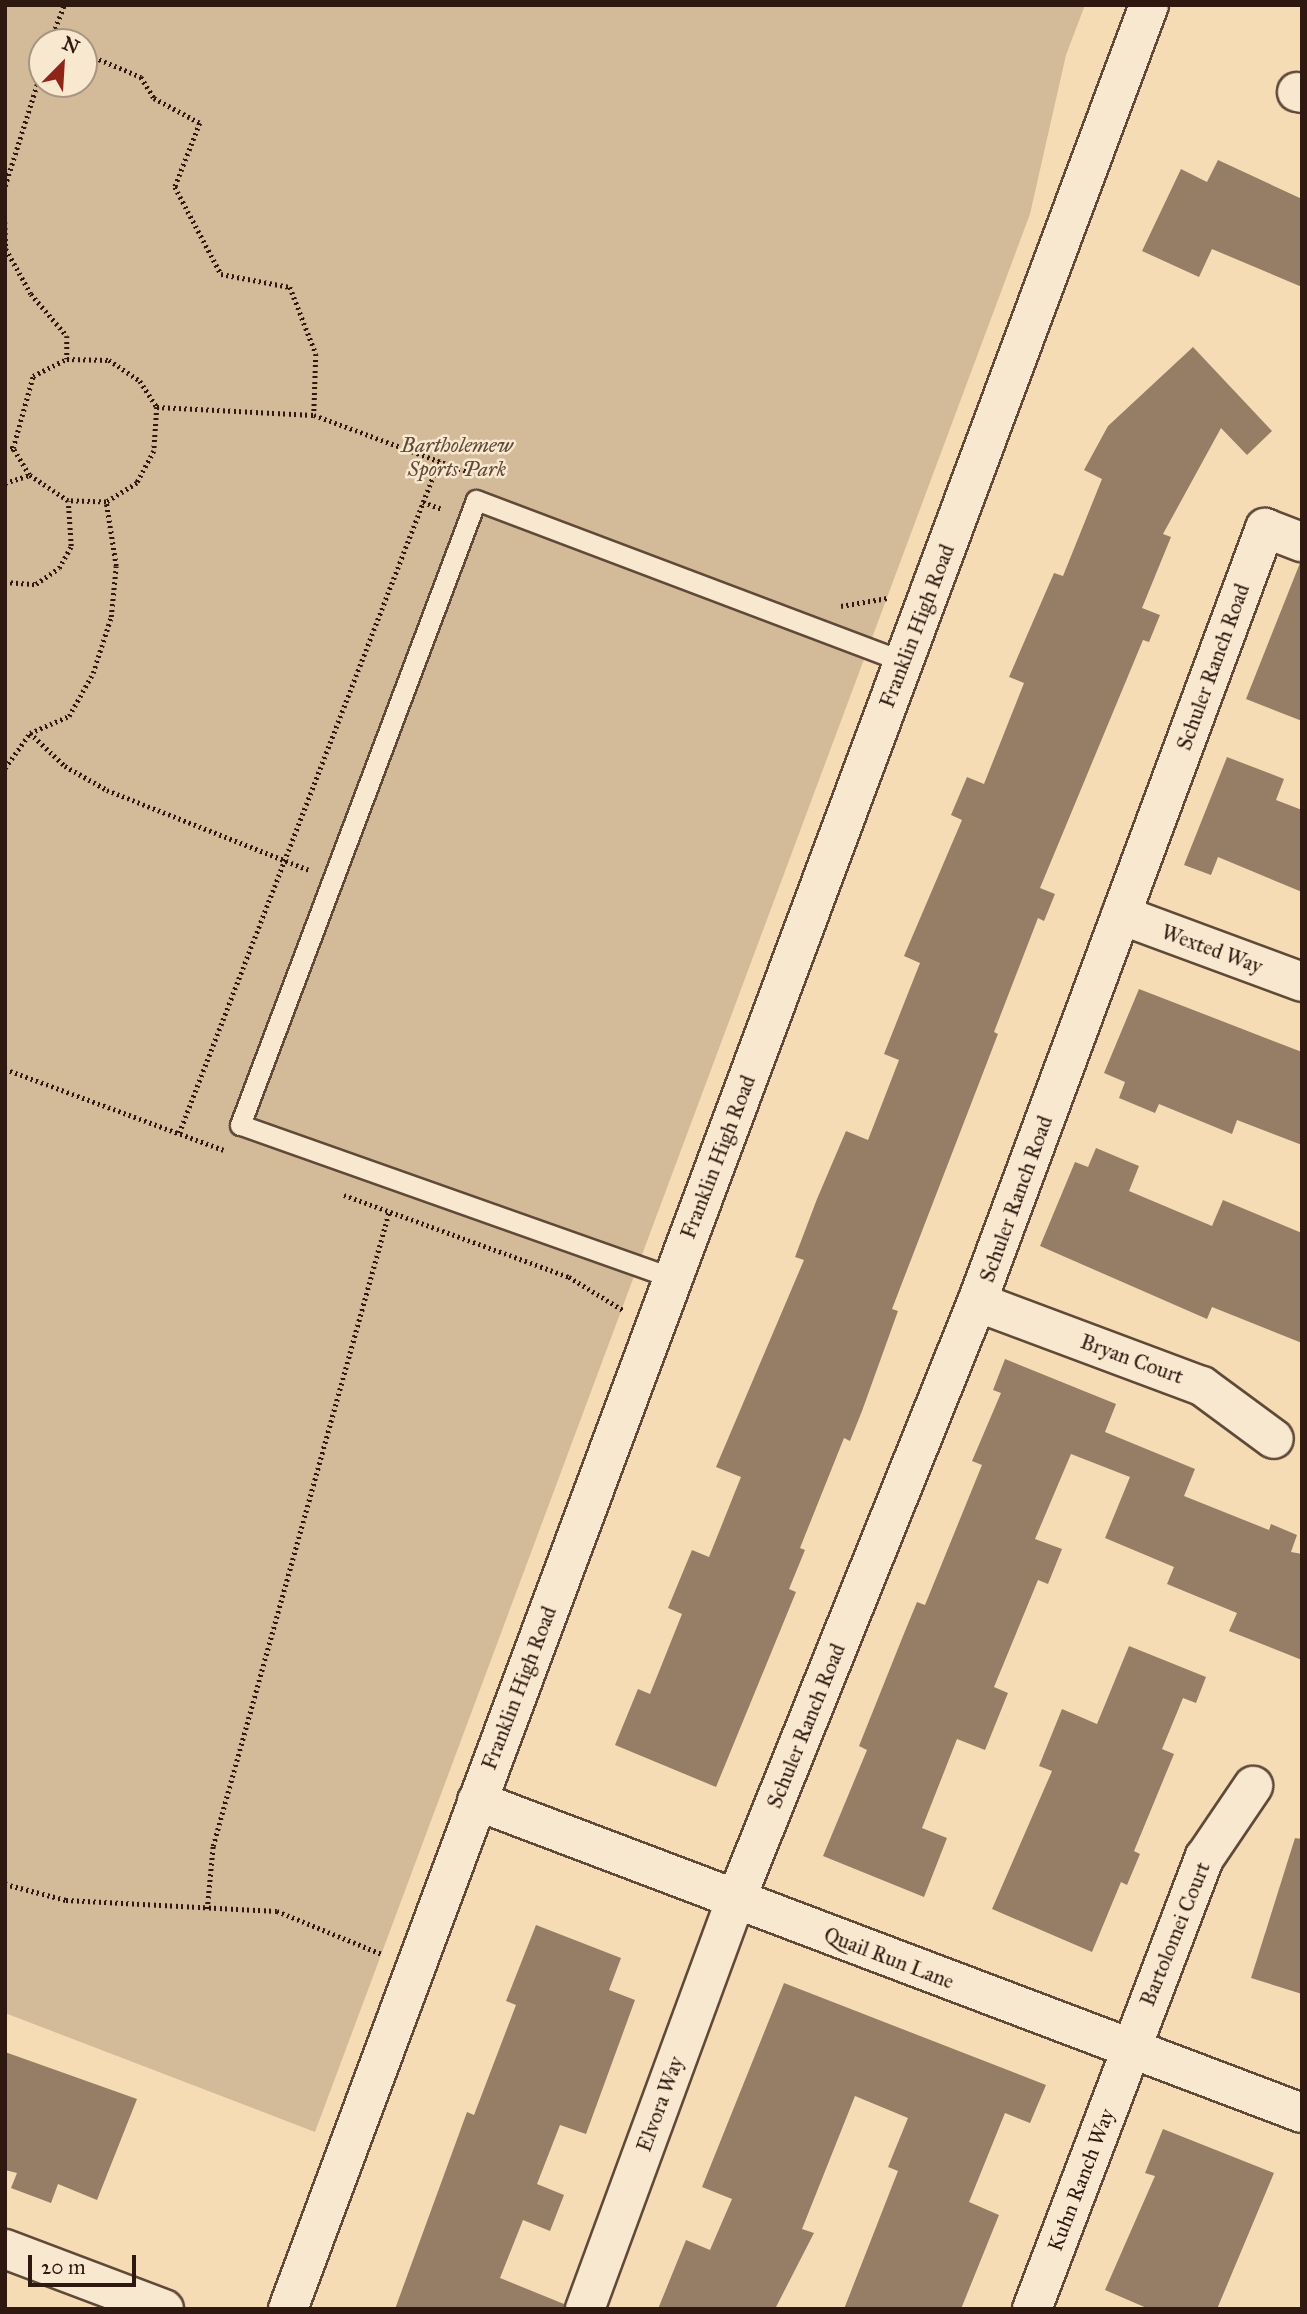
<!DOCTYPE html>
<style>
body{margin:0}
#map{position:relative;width:1307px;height:2314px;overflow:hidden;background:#f5dcb5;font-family:"IM FELL Great Primer",serif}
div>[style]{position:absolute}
.green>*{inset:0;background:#d3bb99}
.building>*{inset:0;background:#957e65}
.path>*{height:4.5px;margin-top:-2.25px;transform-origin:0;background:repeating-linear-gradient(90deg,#2e180f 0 2px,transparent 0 5.5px)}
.roads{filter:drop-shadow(2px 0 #604938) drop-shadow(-2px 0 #604938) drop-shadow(0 2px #604938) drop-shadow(0 -2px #604938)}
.service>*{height:19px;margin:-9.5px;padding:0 9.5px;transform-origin:9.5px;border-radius:9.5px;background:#f8e8cf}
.minor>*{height:38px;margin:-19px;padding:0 19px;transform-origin:19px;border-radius:19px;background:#f8e8cf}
.tertiary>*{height:38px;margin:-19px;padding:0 19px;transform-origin:19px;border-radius:19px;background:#f8e8cf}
span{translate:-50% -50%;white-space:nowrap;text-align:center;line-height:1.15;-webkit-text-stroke:5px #f8e8cf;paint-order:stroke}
.park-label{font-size:21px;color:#604938;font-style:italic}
.street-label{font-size:21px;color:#2e180f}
.frame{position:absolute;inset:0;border:7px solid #2e180f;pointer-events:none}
.north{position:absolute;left:28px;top:28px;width:70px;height:70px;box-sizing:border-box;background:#f8e8cf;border:2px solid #a79582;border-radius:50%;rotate:24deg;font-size:19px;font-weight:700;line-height:28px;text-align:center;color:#2e180f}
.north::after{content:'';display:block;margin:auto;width:24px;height:32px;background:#8f2418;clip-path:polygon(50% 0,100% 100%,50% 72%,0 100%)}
.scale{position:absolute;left:28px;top:2255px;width:108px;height:32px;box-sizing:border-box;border:4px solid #2e180f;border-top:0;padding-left:9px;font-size:21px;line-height:24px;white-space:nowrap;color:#2e180f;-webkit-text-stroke:5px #f8e8cf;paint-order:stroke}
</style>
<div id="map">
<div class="green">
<div style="clip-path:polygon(evenodd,5px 5px,1085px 5px,1066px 55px,1030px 214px,315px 2132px,5px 2013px,5px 5px,42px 42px,84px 42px,84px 84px,42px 84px,42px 42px)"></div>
</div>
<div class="building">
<div style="clip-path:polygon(1218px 160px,1302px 199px,1302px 287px,1212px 249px,1199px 277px,1142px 251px,1181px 169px,1207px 182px)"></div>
<div style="clip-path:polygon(1193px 347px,1272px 431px,1247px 455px,1221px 428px,1163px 534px,1171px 537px,1142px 608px,1160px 615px,1149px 642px,1143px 640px,1040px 888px,1055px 894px,1044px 921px,1038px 918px,994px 1032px,998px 1034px,892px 1309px,898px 1311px,862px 1411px,850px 1441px,844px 1438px,800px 1548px,805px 1550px,789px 1589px,796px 1592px,716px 1787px,615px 1745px,638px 1689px,650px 1694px,682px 1614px,668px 1608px,692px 1550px,709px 1557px,741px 1477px,716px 1467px,804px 1260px,795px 1257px,817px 1199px,846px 1131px,868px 1140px,899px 1060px,884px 1054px,920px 963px,904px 956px,962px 820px,951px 815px,967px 777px,984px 784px,1024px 683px,1009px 677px,1054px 573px,1063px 576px,1102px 479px,1084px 470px,1108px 426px)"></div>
<div style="clip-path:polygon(1300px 563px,1302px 563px,1302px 721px,1246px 699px)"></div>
<div style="clip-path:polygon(1227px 757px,1284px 779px,1276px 800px,1302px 810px,1302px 892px,1218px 857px,1211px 875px,1184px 865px)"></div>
<div style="clip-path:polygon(1139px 989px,1302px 1052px,1302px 1145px,1237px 1120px,1232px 1134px,1159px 1104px,1155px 1113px,1119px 1098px,1125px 1082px,1104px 1073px)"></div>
<div style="clip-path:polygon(1096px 1148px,1139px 1166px,1129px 1191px,1212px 1226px,1223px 1200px,1302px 1233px,1302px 1343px,1212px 1307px,1207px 1319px,1040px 1246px,1075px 1162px,1088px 1167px)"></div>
<div style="clip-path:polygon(1005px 1359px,1116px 1404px,1105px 1432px,1195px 1469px,1184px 1496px,1269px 1530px,1271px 1524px,1297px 1535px,1291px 1552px,1302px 1554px,1302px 1660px,1229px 1631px,1237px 1613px,1167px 1584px,1174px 1567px,1105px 1538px,1130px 1477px,1071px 1454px,1035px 1539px,1062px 1549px,1048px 1584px,1038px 1580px,994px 1687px,1008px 1693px,985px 1750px,957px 1739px,922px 1828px,947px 1838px,924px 1897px,823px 1856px,867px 1750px,859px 1746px,903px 1636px,917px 1602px,925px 1605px,982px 1465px,972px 1461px,1001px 1393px,993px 1390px)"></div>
<div style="clip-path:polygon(1129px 1646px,1206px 1677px,1196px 1703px,1183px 1698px,1162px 1749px,1174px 1754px,1134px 1851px,1140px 1854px,1127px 1885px,1121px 1882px,1092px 1952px,992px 1909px,1052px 1771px,1039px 1766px,1062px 1709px,1097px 1724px)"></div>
<div style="clip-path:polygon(1295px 1838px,1302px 1839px,1302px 1994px,1251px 1978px)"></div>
<div style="clip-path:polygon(536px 1925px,621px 1958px,609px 1990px,635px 2000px,586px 2134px,560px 2125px,537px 2184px,564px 2195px,550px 2231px,523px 2220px,500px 2278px,564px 2304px,564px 2309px,395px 2309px,467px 2112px,474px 2115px,516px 2005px,506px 2001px)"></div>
<div style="clip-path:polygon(784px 1983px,1046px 2085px,1030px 2123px,1005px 2113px,969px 2202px,999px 2215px,961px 2309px,844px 2309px,898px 2171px,888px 2167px,908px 2118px,855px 2096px,802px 2229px,814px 2233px,775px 2309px,658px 2309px,686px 2240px,710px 2250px,732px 2199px,702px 2187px)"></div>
<div style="clip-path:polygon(5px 2052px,137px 2099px,97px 2200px,58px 2184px,51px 2203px,11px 2188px,17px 2173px,5px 2170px)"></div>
<div style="clip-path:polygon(1163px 2129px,1274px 2173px,1217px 2309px,1149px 2309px,1105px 2290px,1155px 2176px,1145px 2173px)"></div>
</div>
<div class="path">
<div style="left:51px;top:39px;width:36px;rotate:-69deg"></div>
<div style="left:84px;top:53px;width:62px;rotate:22.8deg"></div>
<div style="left:141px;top:77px;width:25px;rotate:58deg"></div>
<div style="left:154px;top:98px;width:52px;rotate:28.5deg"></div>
<div style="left:200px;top:123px;width:69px;rotate:111.3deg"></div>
<div style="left:175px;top:187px;width:98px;rotate:62.1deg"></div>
<div style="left:221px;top:274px;width:70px;rotate:10.7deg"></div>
<div style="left:290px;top:287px;width:72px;rotate:68.8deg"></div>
<div style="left:316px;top:354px;width:61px;rotate:91.9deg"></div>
<div style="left:5px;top:186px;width:123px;rotate:-72.5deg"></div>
<div style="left:5px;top:222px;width:27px;rotate:88deg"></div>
<div style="left:6px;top:249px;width:51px;rotate:60.9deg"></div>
<div style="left:31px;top:294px;width:55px;rotate:49.4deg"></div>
<div style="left:67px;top:336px;width:23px;rotate:90deg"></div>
<div style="left:67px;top:359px;width:42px;rotate:1.4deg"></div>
<div style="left:109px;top:360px;width:37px;rotate:34deg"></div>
<div style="left:140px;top:381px;width:31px;rotate:57deg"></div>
<div style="left:157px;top:407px;width:44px;rotate:93.9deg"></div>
<div style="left:154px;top:451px;width:36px;rotate:118deg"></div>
<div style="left:137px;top:483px;width:36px;rotate:148deg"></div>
<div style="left:106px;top:502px;width:38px;rotate:-178deg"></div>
<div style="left:68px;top:501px;width:47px;rotate:-146.3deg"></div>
<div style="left:29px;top:475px;width:31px;rotate:-121deg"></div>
<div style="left:13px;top:448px;width:75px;rotate:-74.5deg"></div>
<div style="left:33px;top:376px;width:38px;rotate:-27deg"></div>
<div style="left:157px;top:407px;width:157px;rotate:2.9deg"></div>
<div style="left:314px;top:415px;width:164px;rotate:20.3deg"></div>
<div style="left:5px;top:449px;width:8px;rotate:-7deg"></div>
<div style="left:5px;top:483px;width:25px;rotate:-18deg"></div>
<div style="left:423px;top:502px;width:20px;rotate:20deg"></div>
<div style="left:5px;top:582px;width:31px;rotate:4deg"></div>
<div style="left:36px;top:584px;width:28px;rotate:-35deg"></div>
<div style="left:59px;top:568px;width:25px;rotate:-61deg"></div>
<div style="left:71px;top:546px;width:45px;rotate:-93.8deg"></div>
<div style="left:841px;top:606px;width:47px;rotate:-9.9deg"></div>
<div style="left:30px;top:733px;width:48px;rotate:43.3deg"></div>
<div style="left:65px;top:766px;width:48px;rotate:29.7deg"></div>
<div style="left:107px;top:790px;width:217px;rotate:21.6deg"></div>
<div style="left:5px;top:768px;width:43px;rotate:-54.5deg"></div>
<div style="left:30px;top:733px;width:43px;rotate:-23.6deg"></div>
<div style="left:69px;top:716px;width:49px;rotate:-60.8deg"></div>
<div style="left:93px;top:673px;width:59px;rotate:-72.2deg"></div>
<div style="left:111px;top:617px;width:51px;rotate:-84.4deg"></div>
<div style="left:116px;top:566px;width:65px;rotate:-98.9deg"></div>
<div style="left:5px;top:1069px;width:233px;rotate:20.3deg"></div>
<div style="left:179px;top:1133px;width:721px;rotate:-68.85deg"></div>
<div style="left:344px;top:1195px;width:239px;rotate:20deg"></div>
<div style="left:569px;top:1277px;width:63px;rotate:31.4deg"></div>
<div style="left:5px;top:1884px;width:63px;rotate:14.7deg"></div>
<div style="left:66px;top:1900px;width:211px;rotate:3deg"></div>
<div style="left:277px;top:1911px;width:113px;rotate:22.3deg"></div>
<div style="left:207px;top:1909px;width:63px;rotate:-84.6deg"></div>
<div style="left:213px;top:1846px;width:658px;rotate:-74.49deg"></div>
</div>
<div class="roads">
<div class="service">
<div style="left:673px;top:1278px;width:459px;rotate:-160.5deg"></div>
<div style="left:240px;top:1125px;width:668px;rotate:-69.31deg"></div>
<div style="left:476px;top:500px;width:458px;rotate:20.7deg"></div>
</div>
<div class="minor">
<div style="left:1297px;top:92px;width:5px;rotate:11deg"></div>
<div style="left:1121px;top:915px;width:193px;rotate:20.3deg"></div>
<div style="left:977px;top:1302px;width:240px;rotate:20.5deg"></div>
<div style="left:1202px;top:1386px;width:89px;rotate:36.4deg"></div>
<div style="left:477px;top:1801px;width:882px;rotate:20.72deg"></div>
<div style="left:5px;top:2249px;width:170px;rotate:20.7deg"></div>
<div style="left:585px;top:2309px;width:437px;rotate:-69.8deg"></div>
<div style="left:736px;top:1899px;width:644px;rotate:-68.02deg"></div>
<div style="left:977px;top:1302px;width:826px;rotate:-69.59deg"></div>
<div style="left:1265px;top:528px;width:40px;rotate:21deg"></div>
<div style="left:1032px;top:2309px;width:484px;rotate:-69.1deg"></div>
<div style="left:1205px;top:1857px;width:86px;rotate:-55.9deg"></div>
</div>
<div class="tertiary">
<div style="left:288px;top:2309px;width:2460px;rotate:-69.51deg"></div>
</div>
</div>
<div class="park-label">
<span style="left:457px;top:457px">Bartholemew<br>Sports Park</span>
</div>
<div class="street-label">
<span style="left:917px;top:626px;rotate:-69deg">Franklin High Road</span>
<span style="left:1213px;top:667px;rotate:-70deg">Schuler Ranch Road</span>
<span style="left:1212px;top:949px;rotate:20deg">Wexted Way</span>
<span style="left:718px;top:1157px;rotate:-69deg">Franklin High Road</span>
<span style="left:1016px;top:1199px;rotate:-70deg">Schuler Ranch Road</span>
<span style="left:1132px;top:1359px;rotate:20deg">Bryan Court</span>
<span style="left:519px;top:1688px;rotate:-69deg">Franklin High Road</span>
<span style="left:806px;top:1726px;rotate:-68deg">Schuler Ranch Road</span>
<span style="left:1175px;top:1934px;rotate:-68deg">Bartolomei Court</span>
<span style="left:889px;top:1958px;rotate:21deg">Quail Run Lane</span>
<span style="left:660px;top:2104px;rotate:-70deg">Elvora Way</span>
<span style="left:1081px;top:2180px;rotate:-69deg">Kuhn Ranch Way</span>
</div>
<div class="frame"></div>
<div class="north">N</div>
<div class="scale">20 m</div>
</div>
